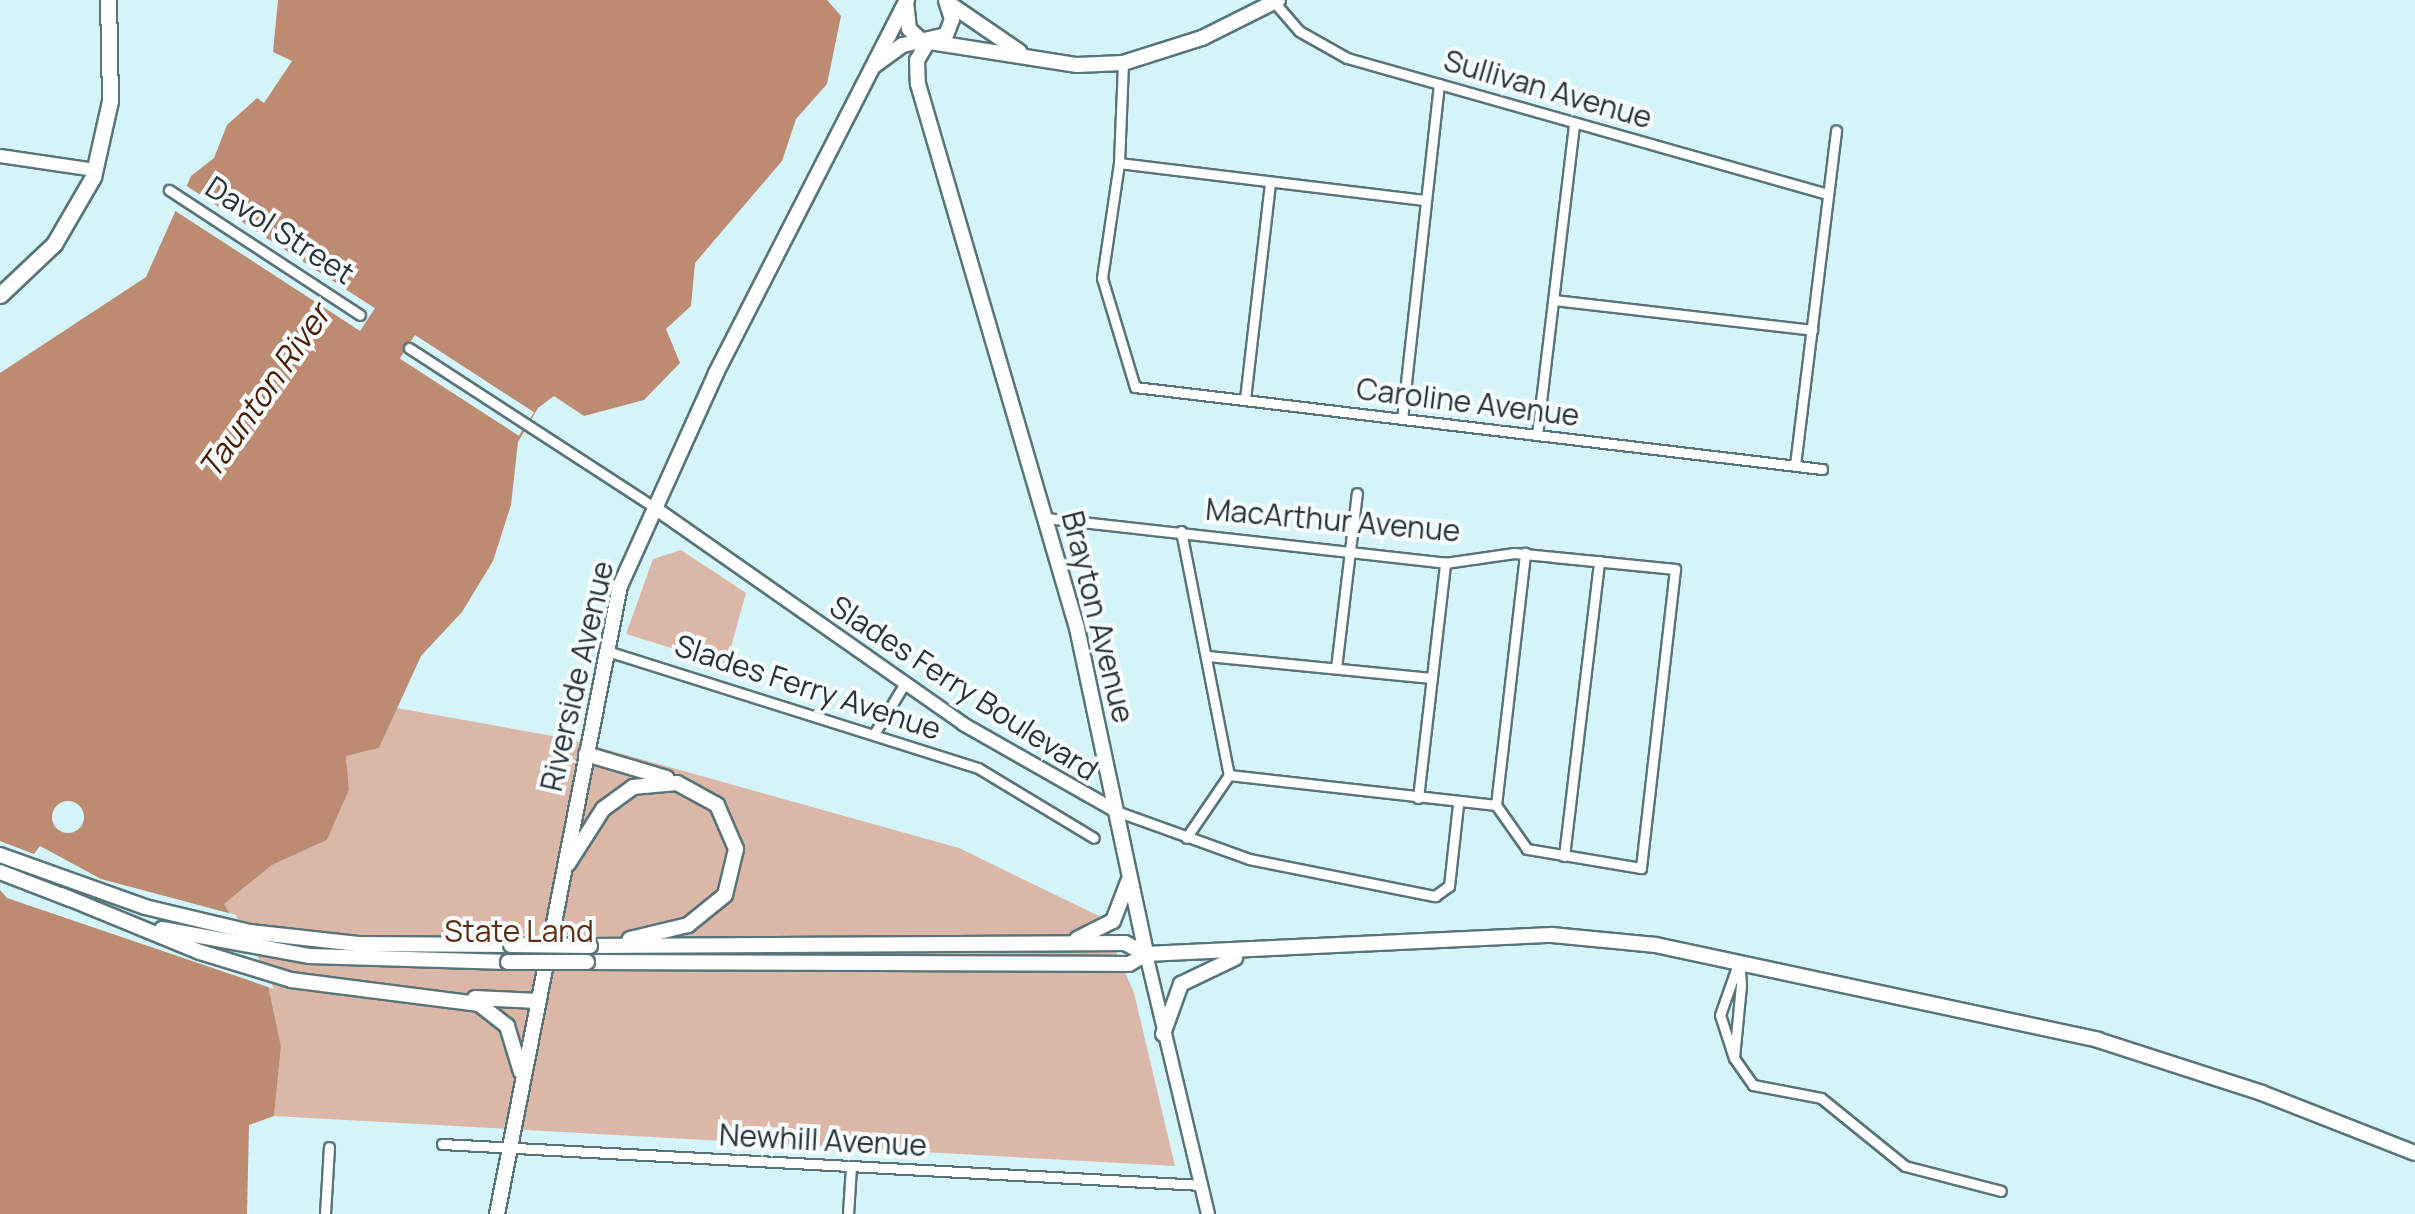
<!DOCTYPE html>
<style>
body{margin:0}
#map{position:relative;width:2415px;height:1214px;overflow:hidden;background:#d5f4f9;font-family:Manrope,sans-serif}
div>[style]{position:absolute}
.green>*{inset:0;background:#dab7a6}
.water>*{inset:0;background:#bd8b72}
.pier>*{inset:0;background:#d5f4f9;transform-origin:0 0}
.round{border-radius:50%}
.roads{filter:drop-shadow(2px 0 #597479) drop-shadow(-2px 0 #597479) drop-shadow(0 2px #597479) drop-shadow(0 -2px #597479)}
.street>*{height:9px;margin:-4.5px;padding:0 4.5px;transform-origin:4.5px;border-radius:4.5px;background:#fff}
.secondary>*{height:12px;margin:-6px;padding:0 6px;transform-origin:6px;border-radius:6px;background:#fff}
.primary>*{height:14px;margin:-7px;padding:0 7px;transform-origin:7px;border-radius:7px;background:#fff}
.highway>*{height:15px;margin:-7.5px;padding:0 7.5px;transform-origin:7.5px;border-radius:7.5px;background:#fff}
.bridges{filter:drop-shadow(2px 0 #597479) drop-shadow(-2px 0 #597479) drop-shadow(0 2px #597479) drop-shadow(0 -2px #597479)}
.primary-bridge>*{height:14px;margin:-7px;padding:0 7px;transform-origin:7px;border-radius:7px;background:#fff}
span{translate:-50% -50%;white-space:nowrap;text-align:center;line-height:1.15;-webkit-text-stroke:8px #f6fcfd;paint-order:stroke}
.street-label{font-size:30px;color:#273335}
.park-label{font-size:30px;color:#5e2d11}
.water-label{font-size:32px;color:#4b1c00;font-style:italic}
</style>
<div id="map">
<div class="green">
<div style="clip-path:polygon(681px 550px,746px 593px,726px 665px,626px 634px,653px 559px)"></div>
<div style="clip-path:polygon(397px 708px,569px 739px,959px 848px,1101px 917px,1134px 993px,1175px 1166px,274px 1116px,281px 1047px,224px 904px,272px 865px,327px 840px,349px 790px,346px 756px,379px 748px)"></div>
</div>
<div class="water">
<div style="clip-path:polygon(278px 0,827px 0,841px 16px,827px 84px,796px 119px,782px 161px,695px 263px,691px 306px,666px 329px,680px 363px,644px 400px,584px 416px,554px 396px,538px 408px,518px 442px,511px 505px,493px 561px,462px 612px,421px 656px,379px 748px,346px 756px,349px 790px,327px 840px,272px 865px,224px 904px,267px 981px,281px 1047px,274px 1116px,249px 1125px,247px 1214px,0 1214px,0 373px,146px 277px,191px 176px,214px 158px,227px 125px,257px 98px,264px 103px,292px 61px,273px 52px)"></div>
</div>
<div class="pier">
<div style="left:182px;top:183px;width:230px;height:27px;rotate:33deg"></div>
<div style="left:415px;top:335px;width:142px;height:28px;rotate:33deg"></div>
<div class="round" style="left:52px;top:801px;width:32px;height:32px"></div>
<div style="clip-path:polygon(0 841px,34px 854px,40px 846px,101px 879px,236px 915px,274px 989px,7px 898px,0 890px)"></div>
</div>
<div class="roads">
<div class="street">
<div style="left:1274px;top:2px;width:38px;rotate:49deg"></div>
<div style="left:1299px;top:31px;width:55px;rotate:29.4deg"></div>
<div style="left:1347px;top:58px;width:499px;rotate:15.8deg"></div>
<div style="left:1123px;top:63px;width:100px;rotate:92.3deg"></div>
<div style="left:1119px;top:163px;width:116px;rotate:98.4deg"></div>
<div style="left:1102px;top:278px;width:114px;rotate:73.2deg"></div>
<div style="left:1135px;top:387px;width:692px;rotate:6.81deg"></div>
<div style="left:1119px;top:163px;width:307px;rotate:6.9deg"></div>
<div style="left:169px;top:190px;width:228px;rotate:33.2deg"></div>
<div style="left:1554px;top:300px;width:260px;rotate:6.6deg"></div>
<div style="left:409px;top:348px;width:293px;rotate:33deg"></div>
<div style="left:1245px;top:399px;width:218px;rotate:-83.4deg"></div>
<div style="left:1402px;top:419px;width:337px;rotate:-83.7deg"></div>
<div style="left:1537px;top:435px;width:314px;rotate:-83.2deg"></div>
<div style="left:1795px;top:465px;width:337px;rotate:-83deg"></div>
<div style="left:1046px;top:518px;width:402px;rotate:6.4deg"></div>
<div style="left:1445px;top:563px;width:70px;rotate:-8.2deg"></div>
<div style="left:1514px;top:553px;width:162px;rotate:5.7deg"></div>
<div style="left:1675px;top:569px;width:301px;rotate:96.5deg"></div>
<div style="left:1641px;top:868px;width:116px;rotate:-170.5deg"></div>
<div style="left:1527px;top:849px;width:54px;rotate:-125.2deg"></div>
<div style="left:1496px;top:805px;width:269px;rotate:-173.6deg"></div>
<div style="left:1181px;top:531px;width:249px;rotate:78.9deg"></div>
<div style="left:1229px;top:775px;width:76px;rotate:124.3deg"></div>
<div style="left:607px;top:651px;width:389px;rotate:17.5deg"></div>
<div style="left:978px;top:768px;width:135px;rotate:31.1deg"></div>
<div style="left:1207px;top:656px;width:226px;rotate:5.6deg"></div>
<div style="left:1336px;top:668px;width:176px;rotate:-83.2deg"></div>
<div style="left:874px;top:734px;width:60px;rotate:-58.7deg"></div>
<div style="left:1418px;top:798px;width:237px;rotate:-83.4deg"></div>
<div style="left:1496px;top:805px;width:254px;rotate:-83.4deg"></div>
<div style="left:1116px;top:811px;width:141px;rotate:19.8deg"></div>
<div style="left:1249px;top:859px;width:190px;rotate:11.3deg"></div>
<div style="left:1435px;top:896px;width:17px;rotate:-36deg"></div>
<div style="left:1449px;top:886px;width:81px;rotate:-83.7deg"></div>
<div style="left:1564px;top:856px;width:297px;rotate:-83.2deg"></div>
<div style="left:1739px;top:961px;width:24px;rotate:85deg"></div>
<div style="left:1741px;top:985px;width:73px;rotate:95.5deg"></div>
<div style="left:1734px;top:1058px;width:45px;rotate:-108deg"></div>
<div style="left:1720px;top:1015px;width:57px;rotate:-70.6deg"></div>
<div style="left:1734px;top:1058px;width:33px;rotate:55deg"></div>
<div style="left:1753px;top:1085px;width:69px;rotate:10.8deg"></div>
<div style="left:1821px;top:1098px;width:108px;rotate:39deg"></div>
<div style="left:1905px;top:1166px;width:99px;rotate:14.6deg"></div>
<div style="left:442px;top:1144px;width:760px;rotate:3.09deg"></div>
<div style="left:325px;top:1214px;width:67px;rotate:-86.6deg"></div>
<div style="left:848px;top:1214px;width:48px;rotate:-86.4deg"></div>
</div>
<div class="secondary">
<div style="left:0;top:156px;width:96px;rotate:8.4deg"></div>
<div style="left:655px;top:508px;width:376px;rotate:35deg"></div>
<div style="left:963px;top:724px;width:176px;rotate:29.6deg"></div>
<div style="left:1146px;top:954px;width:267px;rotate:76.6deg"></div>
</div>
<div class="primary">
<div style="left:906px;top:1px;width:28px;rotate:84deg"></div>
<div style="left:909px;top:29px;width:19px;rotate:43deg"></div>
<div style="left:947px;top:2px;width:88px;rotate:34.4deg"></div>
<div style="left:928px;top:42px;width:21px;rotate:121deg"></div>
<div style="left:917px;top:60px;width:24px;rotate:88deg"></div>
<div style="left:918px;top:84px;width:567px;rotate:73.71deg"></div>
<div style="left:1077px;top:628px;width:333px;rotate:78deg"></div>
<div style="left:930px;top:42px;width:149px;rotate:8.9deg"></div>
<div style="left:1077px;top:65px;width:46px;rotate:-2.5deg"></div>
<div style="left:1123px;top:63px;width:83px;rotate:-17.6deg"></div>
<div style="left:1202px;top:38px;width:85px;rotate:-26.6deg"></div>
<div style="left:875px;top:65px;width:34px;rotate:-36deg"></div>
<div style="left:903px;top:45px;width:44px;rotate:-13.1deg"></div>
<div style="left:946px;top:35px;width:17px;rotate:-69deg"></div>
<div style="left:952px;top:19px;width:20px;rotate:-108deg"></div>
<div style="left:586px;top:754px;width:84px;rotate:16.5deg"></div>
<div style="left:0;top:855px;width:154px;rotate:19.7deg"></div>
<div style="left:145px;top:907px;width:108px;rotate:13.4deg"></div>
<div style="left:250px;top:932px;width:109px;rotate:6.3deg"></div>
<div style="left:358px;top:944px;width:153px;rotate:0.4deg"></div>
<div style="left:568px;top:864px;width:65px;rotate:-57.5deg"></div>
<div style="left:603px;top:809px;width:37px;rotate:-36deg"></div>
<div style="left:633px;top:787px;width:44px;rotate:-5.2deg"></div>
<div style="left:677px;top:783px;width:46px;rotate:28.8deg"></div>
<div style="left:717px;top:805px;width:48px;rotate:66.6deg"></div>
<div style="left:736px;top:849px;width:47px;rotate:103.4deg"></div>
<div style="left:725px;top:895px;width:48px;rotate:141deg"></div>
<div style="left:688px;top:925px;width:60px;rotate:166.4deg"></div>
<div style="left:0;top:872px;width:75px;rotate:21.1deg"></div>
<div style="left:61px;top:895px;width:150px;rotate:22.3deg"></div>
<div style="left:200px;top:952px;width:95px;rotate:17.1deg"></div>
<div style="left:291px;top:980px;width:190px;rotate:7.3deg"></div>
<div style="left:479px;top:1004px;width:36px;rotate:38deg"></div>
<div style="left:507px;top:1026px;width:48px;rotate:73.1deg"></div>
<div style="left:162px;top:929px;width:149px;rotate:10.4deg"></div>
<div style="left:309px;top:956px;width:199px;rotate:1.7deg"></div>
<div style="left:1077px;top:939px;width:40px;rotate:-26.6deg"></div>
<div style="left:1113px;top:921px;width:42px;rotate:-69deg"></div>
<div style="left:590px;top:946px;width:535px;rotate:-0.32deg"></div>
<div style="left:1125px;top:943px;width:24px;rotate:28deg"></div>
<div style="left:1146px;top:954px;width:406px;rotate:-2.7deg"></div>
<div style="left:1552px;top:935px;width:104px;rotate:5.5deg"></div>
<div style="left:1656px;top:945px;width:452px;rotate:12.1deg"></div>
<div style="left:2098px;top:1040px;width:172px;rotate:17.9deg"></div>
<div style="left:2262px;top:1093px;width:164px;rotate:21.4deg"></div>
<div style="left:587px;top:962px;width:542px;rotate:0.21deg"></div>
<div style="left:1129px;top:964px;width:20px;rotate:-30deg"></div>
<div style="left:475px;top:998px;width:63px;rotate:2.7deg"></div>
<div style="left:1163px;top:1034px;width:53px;rotate:-70.2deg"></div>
<div style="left:1181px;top:984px;width:60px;rotate:-25.7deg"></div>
<div style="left:497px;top:1214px;width:640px;rotate:-78.92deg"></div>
<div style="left:620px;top:586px;width:234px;rotate:-65.7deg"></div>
<div style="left:716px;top:373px;width:419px;rotate:-62.9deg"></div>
</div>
<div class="highway">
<div style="left:0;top:295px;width:74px;rotate:-43.4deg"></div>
<div style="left:54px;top:244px;width:78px;rotate:-59.8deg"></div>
<div style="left:93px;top:177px;width:78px;rotate:-77.4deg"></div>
<div style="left:110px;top:101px;width:101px;rotate:-91.1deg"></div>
</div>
</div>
<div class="bridges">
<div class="primary-bridge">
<div style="left:511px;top:945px;width:79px;rotate:0.7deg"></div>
<div style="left:508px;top:962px;width:79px"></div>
</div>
</div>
<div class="street-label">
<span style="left:1548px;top:89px;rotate:16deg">Sullivan Avenue</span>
<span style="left:280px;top:230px;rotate:33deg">Davol Street</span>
<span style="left:1468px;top:402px;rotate:7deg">Caroline Avenue</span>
<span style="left:1333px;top:520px;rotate:5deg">MacArthur Avenue</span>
<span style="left:1098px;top:617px;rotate:76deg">Brayton Avenue</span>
<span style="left:577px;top:676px;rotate:-77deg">Riverside Avenue</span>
<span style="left:808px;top:687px;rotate:18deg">Slades Ferry Avenue</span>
<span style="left:964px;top:688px;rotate:33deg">Slades Ferry Boulevard</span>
<span style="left:823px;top:1140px;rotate:3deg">Newhill Avenue</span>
</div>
<div class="park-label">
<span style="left:519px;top:931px">State Land</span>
</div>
<div class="water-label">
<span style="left:264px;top:391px;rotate:-55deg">Taunton River</span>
</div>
</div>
